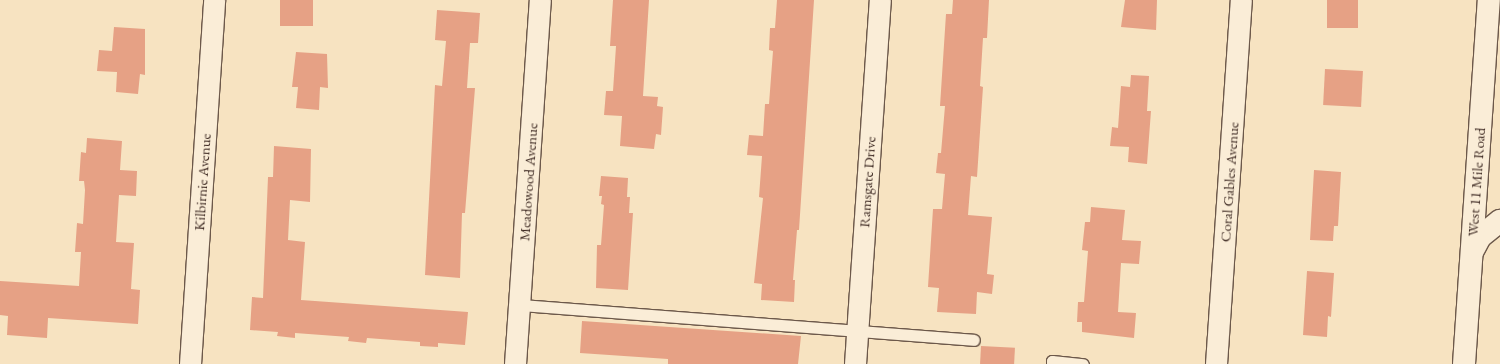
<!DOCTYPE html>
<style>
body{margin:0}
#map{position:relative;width:1500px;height:364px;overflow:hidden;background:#f7e3c1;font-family:"EB Garamond",serif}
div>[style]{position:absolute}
.building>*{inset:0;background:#e6a185;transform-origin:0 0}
.roads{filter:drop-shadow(1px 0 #6c584a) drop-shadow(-1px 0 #6c584a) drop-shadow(0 1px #6c584a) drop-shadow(0 -1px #6c584a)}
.lane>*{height:11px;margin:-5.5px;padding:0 5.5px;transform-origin:5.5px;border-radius:5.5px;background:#faedd7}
.street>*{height:21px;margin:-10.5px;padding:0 10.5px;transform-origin:10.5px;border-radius:10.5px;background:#faedd7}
.secondary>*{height:22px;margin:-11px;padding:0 11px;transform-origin:11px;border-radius:11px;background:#faedd7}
span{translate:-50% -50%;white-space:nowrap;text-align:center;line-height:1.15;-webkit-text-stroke:3px #faedd7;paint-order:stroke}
.street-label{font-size:15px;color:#3e2a23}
</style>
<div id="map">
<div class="building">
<div style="left:280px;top:0;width:33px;height:26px"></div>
<div style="clip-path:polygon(613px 0,649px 0,643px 96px,658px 97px,657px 106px,663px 107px,661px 135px,656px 134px,654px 149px,620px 146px,622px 116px,604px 115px,606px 91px,613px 91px,616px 46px,610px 46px)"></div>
<div style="clip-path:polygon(777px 0,814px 0,799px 230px,797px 230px,793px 280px,795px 280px,794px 302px,761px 300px,762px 284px,754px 283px,763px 198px,759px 197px,762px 156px,747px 155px,749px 135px,763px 136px,765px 104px,769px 104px,773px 51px,769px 50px,770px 28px,775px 28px)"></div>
<div style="clip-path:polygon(953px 0,989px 0,987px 38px,983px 38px,980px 86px,983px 87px,977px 177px,971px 176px,968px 215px,992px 217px,987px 274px,994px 275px,992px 294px,977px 292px,976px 314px,937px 312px,939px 288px,928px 287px,933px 209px,942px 209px,945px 174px,936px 173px,938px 153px,941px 153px,945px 106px,940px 106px,946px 14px,952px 14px)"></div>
<div style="clip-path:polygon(1125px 0,1157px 0,1156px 30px,1121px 27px)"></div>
<div style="left:1327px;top:0;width:31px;height:28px"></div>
<div style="clip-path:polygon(437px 10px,480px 13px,478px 43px,470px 43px,467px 88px,475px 88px,465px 213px,462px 213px,460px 278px,425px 275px,435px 85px,442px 86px,446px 41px,435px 40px)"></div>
<div style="clip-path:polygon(114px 27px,145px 29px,145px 75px,140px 74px,138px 94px,116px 92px,117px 72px,97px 71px,99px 50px,112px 51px)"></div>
<div style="clip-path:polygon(296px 52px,327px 54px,328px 88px,320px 87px,319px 110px,296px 108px,298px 87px,292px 87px)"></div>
<div style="left:1325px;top:69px;width:38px;height:36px;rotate:3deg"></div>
<div style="clip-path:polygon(1131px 75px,1149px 76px,1147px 111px,1151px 111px,1147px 164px,1128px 162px,1129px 147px,1110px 146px,1112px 127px,1118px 128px,1121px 86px,1130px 87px)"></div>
<div style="clip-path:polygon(87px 138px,122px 141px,120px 170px,137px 171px,136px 196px,119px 195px,116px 242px,134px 243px,131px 289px,140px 290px,138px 324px,48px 318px,47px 338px,7px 335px,8px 316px,0 315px,0 281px,79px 286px,81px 252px,75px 252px,77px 223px,83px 224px,85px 190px,84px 181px,79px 181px,81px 152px,86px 153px)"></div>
<div style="clip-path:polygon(274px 146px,311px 149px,310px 202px,290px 200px,288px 240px,305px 242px,301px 300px,468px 312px,465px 345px,438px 343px,438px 347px,420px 346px,420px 342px,367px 338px,366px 343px,348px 341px,349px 337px,295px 333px,295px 338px,277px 336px,278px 332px,250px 330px,252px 297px,263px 298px,268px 177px,273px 177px)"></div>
<div style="clip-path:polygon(1314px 170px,1341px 172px,1338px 226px,1334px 226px,1333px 241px,1310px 240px)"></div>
<div style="clip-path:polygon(601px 176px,628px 178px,627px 197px,630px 197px,629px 213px,633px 213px,628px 290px,596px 288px,597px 245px,601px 245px,604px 205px,601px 204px,602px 196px,599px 196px)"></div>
<div style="clip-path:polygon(1091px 207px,1125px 210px,1122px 240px,1141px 241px,1139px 264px,1121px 263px,1118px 312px,1136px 313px,1134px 338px,1082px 332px,1082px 322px,1077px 322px,1078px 302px,1084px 302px,1088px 251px,1082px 250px,1085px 222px,1090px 222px)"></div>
<div style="clip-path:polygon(1307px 271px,1334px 273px,1331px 317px,1328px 316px,1327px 337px,1303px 335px)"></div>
<div style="clip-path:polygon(582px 321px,801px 336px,798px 364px,668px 364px,668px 359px,580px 353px)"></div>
<div style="left:981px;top:346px;width:34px;height:18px;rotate:3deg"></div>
</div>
<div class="roads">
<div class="lane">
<div style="left:520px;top:305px;width:455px;rotate:4.4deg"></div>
<div style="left:1052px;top:364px;width:3px;rotate:-90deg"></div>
<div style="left:1052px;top:361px;width:31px;rotate:6deg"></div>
</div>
<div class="street">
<div style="left:190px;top:364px;width:365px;rotate:-86.2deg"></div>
<div style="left:515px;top:364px;width:365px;rotate:-86.1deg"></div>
<div style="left:855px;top:364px;width:365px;rotate:-86.1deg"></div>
<div style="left:1216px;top:364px;width:365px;rotate:-86.1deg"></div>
</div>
<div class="secondary">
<div style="left:1472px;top:252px;width:17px;rotate:-62deg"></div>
<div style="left:1480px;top:237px;width:26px;rotate:-39deg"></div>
<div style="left:1464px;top:364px;width:365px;rotate:-86.1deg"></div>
</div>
</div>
<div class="street-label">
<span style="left:202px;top:182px;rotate:-86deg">Kilbirnie Avenue</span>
<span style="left:528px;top:182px;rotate:-86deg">Meadowood Avenue</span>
<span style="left:867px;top:182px;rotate:-86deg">Ramsgate Drive</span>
<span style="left:1229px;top:182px;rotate:-86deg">Coral Gables Avenue</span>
<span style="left:1476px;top:182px;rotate:-86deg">West 11 Mile Road</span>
</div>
</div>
